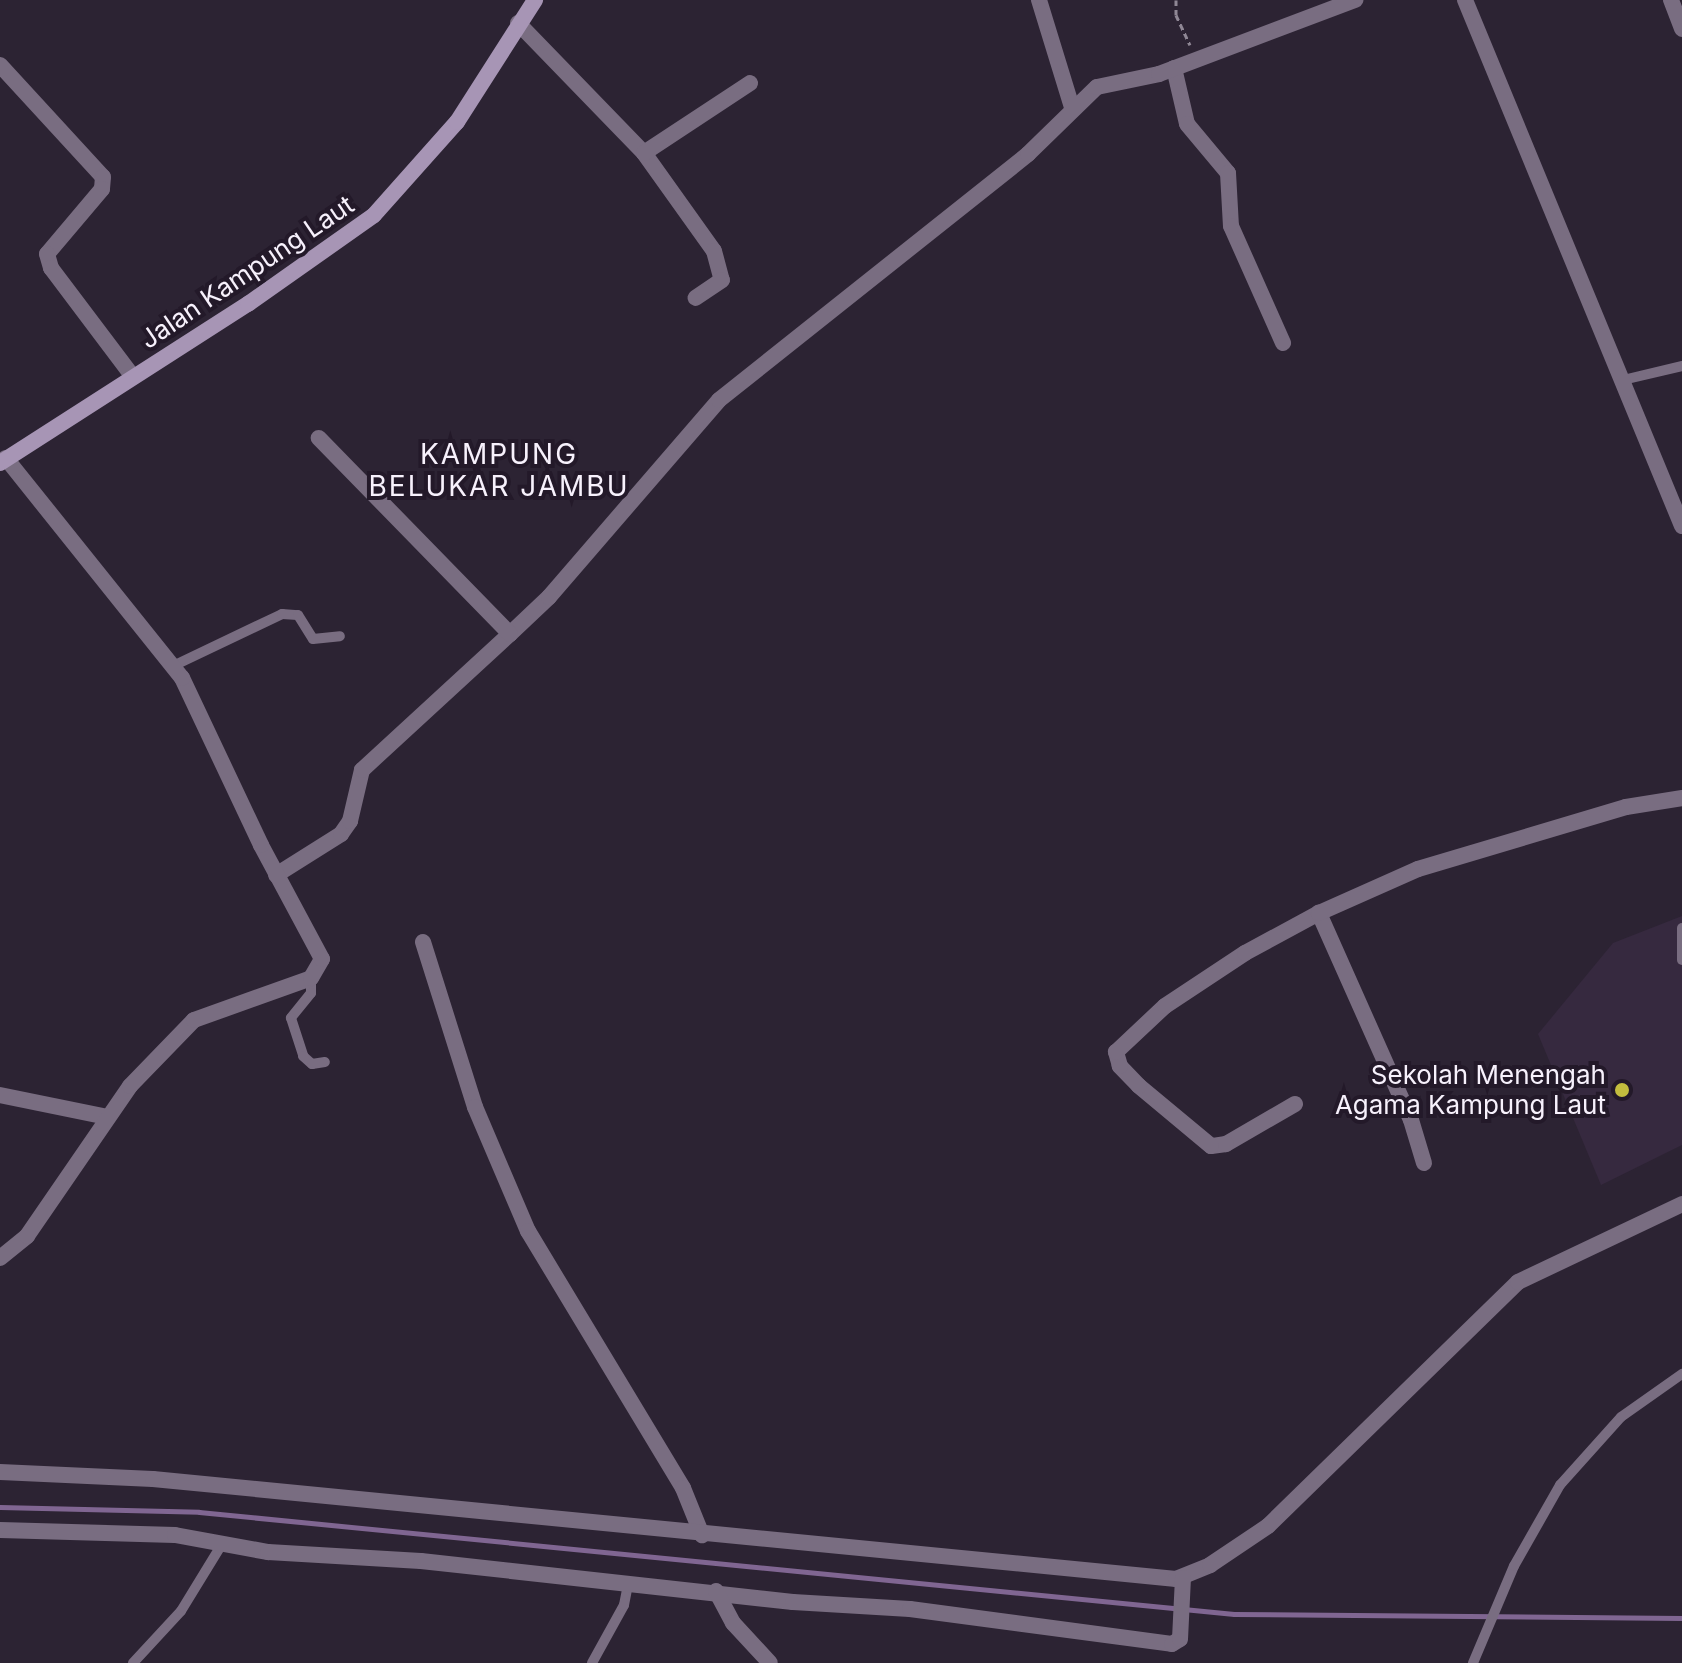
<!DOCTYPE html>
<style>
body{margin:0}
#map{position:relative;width:1682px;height:1663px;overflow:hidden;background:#2c2333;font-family:Inter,sans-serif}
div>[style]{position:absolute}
.built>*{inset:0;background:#36293f}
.stream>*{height:5px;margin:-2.5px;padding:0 2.5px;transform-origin:2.5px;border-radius:2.5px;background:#806692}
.path>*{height:3px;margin-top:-1.5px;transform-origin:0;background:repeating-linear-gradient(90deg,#8f8795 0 6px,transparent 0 10px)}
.lane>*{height:10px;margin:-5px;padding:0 5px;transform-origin:5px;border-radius:5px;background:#796d81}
.street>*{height:16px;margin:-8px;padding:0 8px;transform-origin:8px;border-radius:8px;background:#796d81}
.secondary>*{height:16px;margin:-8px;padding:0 8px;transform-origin:8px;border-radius:8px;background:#a795b5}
.dots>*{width:22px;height:22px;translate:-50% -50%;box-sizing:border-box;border:4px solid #231929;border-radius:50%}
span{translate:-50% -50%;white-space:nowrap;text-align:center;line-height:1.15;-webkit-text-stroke:8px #231929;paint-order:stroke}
.street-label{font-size:26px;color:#f7f1fc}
.poi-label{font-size:26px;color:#f7f1fc}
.right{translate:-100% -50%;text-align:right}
.neighbourhood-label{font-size:28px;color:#f7f1fc;letter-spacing:2px}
</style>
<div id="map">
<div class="built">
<div style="clip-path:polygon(1682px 916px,1682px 1145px,1601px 1185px,1538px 1034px,1613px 943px)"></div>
</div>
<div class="stream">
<div style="left:0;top:1507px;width:199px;rotate:1.4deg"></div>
<div style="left:199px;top:1512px;width:1040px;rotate:5.63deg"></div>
<div style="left:1234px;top:1614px;width:448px;rotate:0.5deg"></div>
</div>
<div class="path">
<div style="left:1176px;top:0;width:15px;rotate:90deg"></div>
<div style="left:1176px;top:15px;width:33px;rotate:65deg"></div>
</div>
<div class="lane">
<div style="left:1623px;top:380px;width:61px;rotate:-13.3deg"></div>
<div style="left:173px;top:666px;width:121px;rotate:-25.5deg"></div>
<div style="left:282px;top:614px;width:16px;rotate:4deg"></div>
<div style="left:298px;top:615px;width:28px;rotate:58deg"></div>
<div style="left:313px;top:639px;width:27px;rotate:-6deg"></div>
<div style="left:1682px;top:928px;width:32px;rotate:90deg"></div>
<div style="left:311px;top:978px;width:15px;rotate:90deg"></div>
<div style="left:311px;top:993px;width:32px;rotate:129deg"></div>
<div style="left:291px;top:1018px;width:40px;rotate:72deg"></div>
<div style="left:303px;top:1056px;width:12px;rotate:42deg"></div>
<div style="left:312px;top:1064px;width:13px;rotate:-9deg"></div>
<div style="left:133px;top:1663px;width:71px;rotate:-47.3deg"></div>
<div style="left:181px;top:1611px;width:79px;rotate:-58.5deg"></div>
<div style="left:592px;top:1663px;width:66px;rotate:-61.1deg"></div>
<div style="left:624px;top:1605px;width:21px;rotate:-79deg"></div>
<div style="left:1473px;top:1663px;width:105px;rotate:-67.1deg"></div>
<div style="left:1514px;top:1566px;width:93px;rotate:-60.4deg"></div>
<div style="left:1560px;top:1485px;width:91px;rotate:-48.1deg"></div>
<div style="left:1621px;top:1417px;width:75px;rotate:-35.2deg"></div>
</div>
<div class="street">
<div style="left:1039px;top:0;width:112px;rotate:72.9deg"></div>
<div style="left:1465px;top:0;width:569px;rotate:67.58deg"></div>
<div style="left:1671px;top:0;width:31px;rotate:69deg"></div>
<div style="left:518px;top:23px;width:181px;rotate:45.9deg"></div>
<div style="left:644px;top:153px;width:120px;rotate:54.5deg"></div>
<div style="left:714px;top:251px;width:30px;rotate:75deg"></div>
<div style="left:722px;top:280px;width:32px;rotate:146deg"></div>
<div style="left:0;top:65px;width:152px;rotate:47.4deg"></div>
<div style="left:103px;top:177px;width:12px;rotate:95deg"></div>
<div style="left:102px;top:189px;width:85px;rotate:130.2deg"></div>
<div style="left:47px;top:254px;width:15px;rotate:74deg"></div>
<div style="left:51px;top:268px;width:136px;rotate:53deg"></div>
<div style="left:1174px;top:68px;width:57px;rotate:76.9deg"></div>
<div style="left:1187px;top:124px;width:64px;rotate:50.1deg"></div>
<div style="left:1228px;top:173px;width:53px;rotate:86.8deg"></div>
<div style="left:1231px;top:226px;width:128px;rotate:66deg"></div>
<div style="left:644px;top:153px;width:127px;rotate:-33.4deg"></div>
<div style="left:510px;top:634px;width:54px;rotate:-43.5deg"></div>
<div style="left:549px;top:597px;width:260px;rotate:-49.2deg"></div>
<div style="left:719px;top:400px;width:395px;rotate:-38.5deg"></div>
<div style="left:1028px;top:154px;width:96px;rotate:-44.2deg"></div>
<div style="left:1097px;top:87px;width:63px;rotate:-11.8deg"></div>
<div style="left:1159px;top:74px;width:210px;rotate:-20.7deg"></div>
<div style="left:276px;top:875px;width:77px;rotate:-32.2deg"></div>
<div style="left:341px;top:834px;width:16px;rotate:-55deg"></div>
<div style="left:350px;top:821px;width:52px;rotate:-76.8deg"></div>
<div style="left:362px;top:770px;width:201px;rotate:-42.6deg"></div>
<div style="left:510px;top:634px;width:274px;rotate:-134.3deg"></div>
<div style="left:423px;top:942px;width:173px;rotate:72.5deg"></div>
<div style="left:475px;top:1107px;width:135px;rotate:66.9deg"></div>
<div style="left:528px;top:1231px;width:300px;rotate:58.9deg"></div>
<div style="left:683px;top:1488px;width:51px;rotate:68deg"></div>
<div style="left:0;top:1095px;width:109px;rotate:11.6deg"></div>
<div style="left:1295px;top:1104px;width:80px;rotate:149.9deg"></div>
<div style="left:1226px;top:1144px;width:15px;rotate:172deg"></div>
<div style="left:1211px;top:1146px;width:94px;rotate:-140.2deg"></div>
<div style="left:1139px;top:1086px;width:28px;rotate:-134deg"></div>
<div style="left:1120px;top:1066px;width:15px;rotate:-106deg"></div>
<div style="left:1116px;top:1052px;width:67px;rotate:-43.2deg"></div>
<div style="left:1165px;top:1006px;width:96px;rotate:-33.5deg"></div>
<div style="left:1245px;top:953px;width:84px;rotate:-28.4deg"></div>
<div style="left:1424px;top:1163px;width:45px;rotate:-106.8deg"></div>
<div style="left:1411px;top:1120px;width:227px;rotate:-114deg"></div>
<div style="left:1319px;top:913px;width:108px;rotate:-24deg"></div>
<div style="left:1418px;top:869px;width:217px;rotate:-16.6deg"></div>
<div style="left:1626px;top:807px;width:57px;rotate:-9.1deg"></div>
<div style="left:0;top:1258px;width:35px;rotate:-39deg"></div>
<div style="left:27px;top:1236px;width:182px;rotate:-55.5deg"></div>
<div style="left:130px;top:1086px;width:92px;rotate:-45.9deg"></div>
<div style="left:194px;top:1020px;width:124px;rotate:-19.7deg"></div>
<div style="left:311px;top:978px;width:22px;rotate:-60deg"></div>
<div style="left:322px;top:959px;width:129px;rotate:-118.2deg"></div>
<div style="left:261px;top:845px;width:185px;rotate:-115.3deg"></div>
<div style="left:182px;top:678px;width:282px;rotate:-128.7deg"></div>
<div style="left:0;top:1472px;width:153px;rotate:2.6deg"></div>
<div style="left:153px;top:1479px;width:1028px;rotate:5.58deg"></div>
<div style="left:1176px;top:1579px;width:37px;rotate:-22deg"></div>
<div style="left:1210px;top:1565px;width:70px;rotate:-33.9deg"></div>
<div style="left:1268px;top:1526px;width:349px;rotate:-44.3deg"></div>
<div style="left:1518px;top:1282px;width:182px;rotate:-25.4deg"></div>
<div style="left:0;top:1530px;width:175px;rotate:1.6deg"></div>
<div style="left:175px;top:1535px;width:95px;rotate:10.4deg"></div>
<div style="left:268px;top:1552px;width:153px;rotate:3.4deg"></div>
<div style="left:421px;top:1561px;width:374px;rotate:6.3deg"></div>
<div style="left:793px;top:1602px;width:117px;rotate:3.4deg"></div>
<div style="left:910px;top:1609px;width:264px;rotate:7.6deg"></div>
<div style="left:1172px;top:1644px;width:9px;rotate:-32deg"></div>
<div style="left:1180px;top:1639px;width:61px;rotate:-87.2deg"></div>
<div style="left:716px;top:1591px;width:36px;rotate:62deg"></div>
<div style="left:733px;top:1623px;width:54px;rotate:47.2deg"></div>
</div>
<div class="secondary">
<div style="left:0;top:463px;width:295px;rotate:-32.7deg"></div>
<div style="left:248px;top:304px;width:154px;rotate:-35.2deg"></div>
<div style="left:374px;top:215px;width:125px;rotate:-48.3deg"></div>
<div style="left:457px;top:122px;width:145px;rotate:-57.4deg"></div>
</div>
<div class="dots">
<div style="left:1622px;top:1090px;background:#c3bd3e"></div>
</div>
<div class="street-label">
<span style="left:247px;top:272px;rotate:-34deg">Jalan Kampung Laut</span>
</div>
<div class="poi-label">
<span class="right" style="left:1606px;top:1090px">Sekolah Menengah<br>Agama Kampung Laut</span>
</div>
<div class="neighbourhood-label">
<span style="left:499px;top:470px">KAMPUNG<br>BELUKAR JAMBU</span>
</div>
</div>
